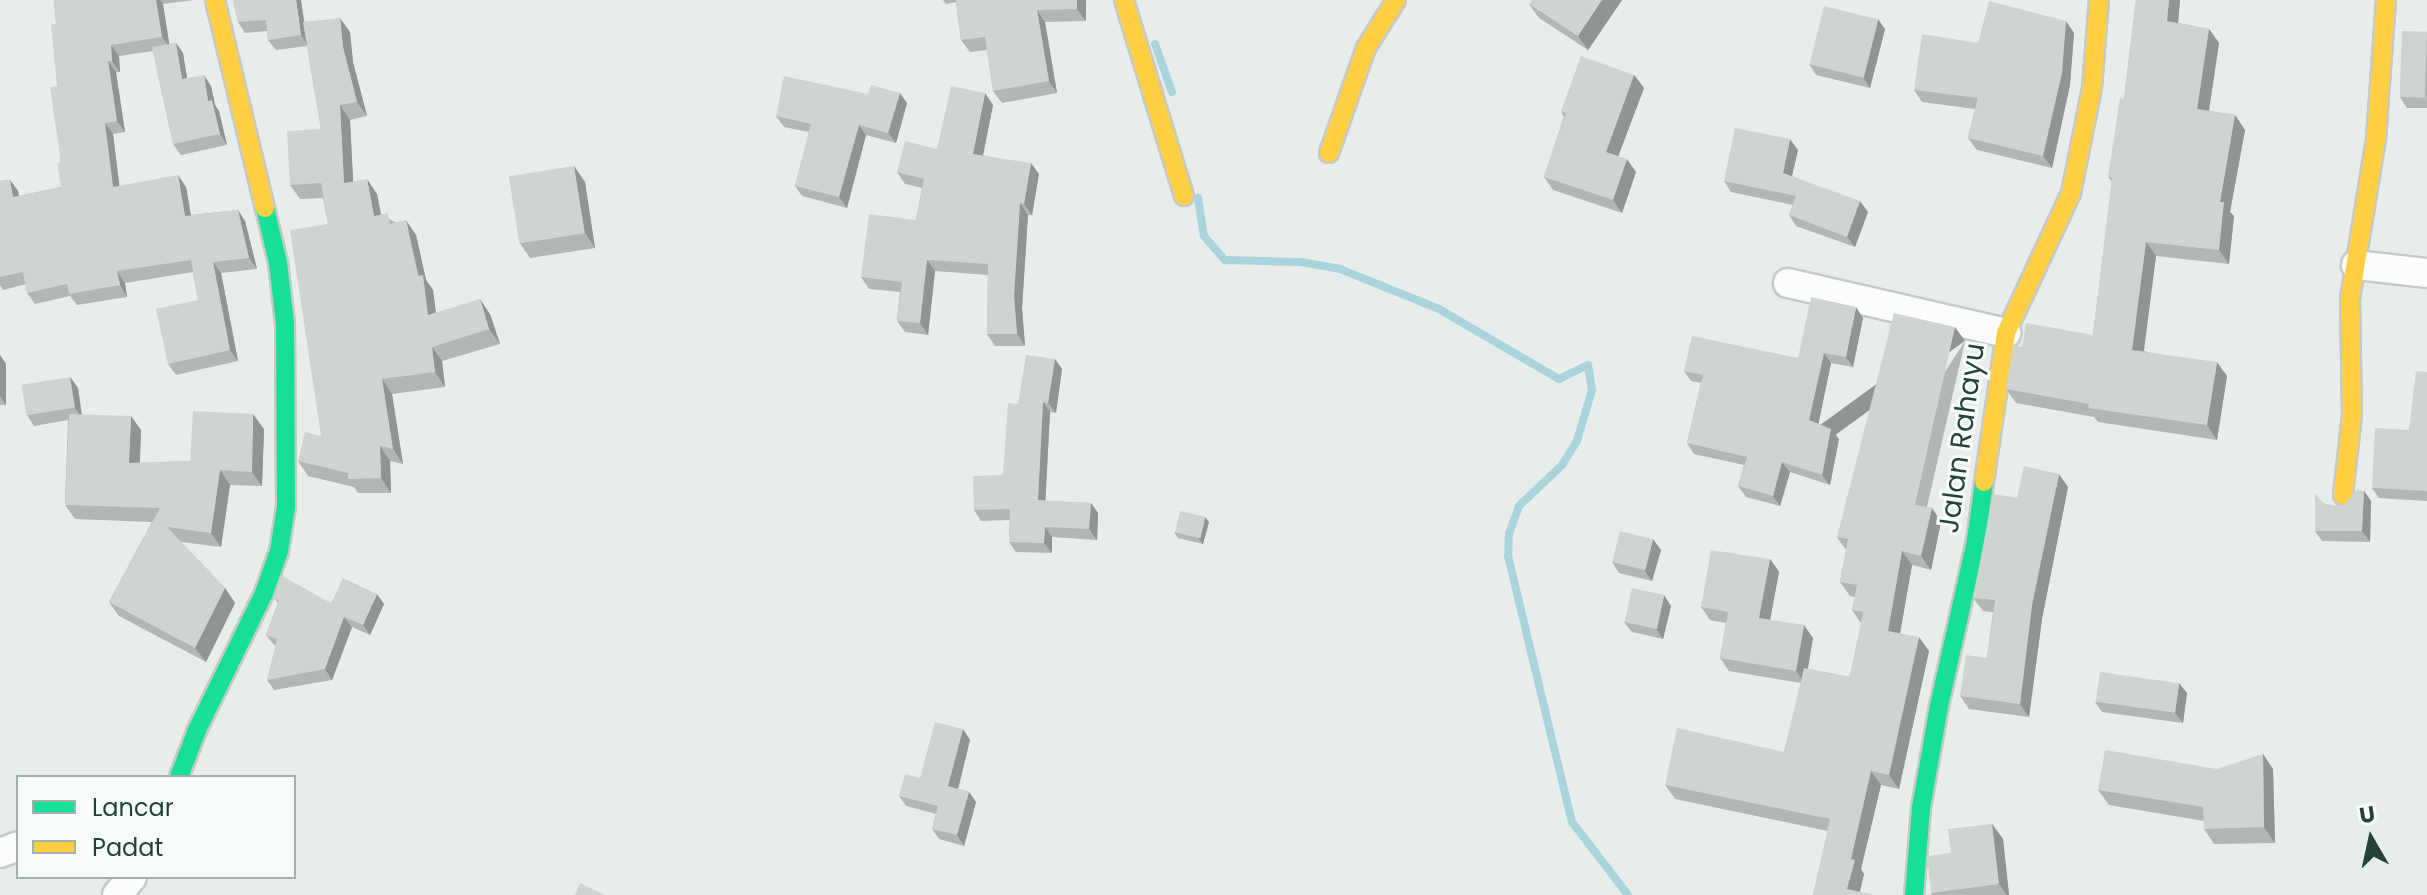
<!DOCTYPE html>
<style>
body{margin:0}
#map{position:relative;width:2427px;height:895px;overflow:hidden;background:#e8edeb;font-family:Poppins,sans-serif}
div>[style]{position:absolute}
.stream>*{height:8px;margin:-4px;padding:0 4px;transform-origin:4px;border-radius:4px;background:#a9d4db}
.roads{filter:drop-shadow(2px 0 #c5cac8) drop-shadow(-2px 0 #c5cac8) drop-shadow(0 2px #c5cac8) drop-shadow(0 -2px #c5cac8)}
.street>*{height:28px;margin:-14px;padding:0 14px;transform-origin:14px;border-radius:14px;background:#fcfcfc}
.fast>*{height:18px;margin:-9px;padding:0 9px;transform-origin:9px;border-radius:9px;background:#16e098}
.slow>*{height:18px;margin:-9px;padding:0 9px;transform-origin:9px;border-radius:9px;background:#ffcf43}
.wall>*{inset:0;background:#b2b6b5}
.shaded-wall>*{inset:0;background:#919493;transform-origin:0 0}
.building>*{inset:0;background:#cfd4d2;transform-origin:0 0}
span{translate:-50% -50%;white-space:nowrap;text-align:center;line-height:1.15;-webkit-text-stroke:6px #f7fbf9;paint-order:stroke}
.street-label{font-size:28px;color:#24423a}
.legend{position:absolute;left:16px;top:775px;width:280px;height:104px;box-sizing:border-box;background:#f7fbf9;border:2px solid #a3b1ad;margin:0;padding:10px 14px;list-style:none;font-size:24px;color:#24423a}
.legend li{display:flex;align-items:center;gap:16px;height:40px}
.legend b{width:40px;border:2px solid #a3b1ad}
.north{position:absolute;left:2331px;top:799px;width:80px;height:80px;-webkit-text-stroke:6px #f7fbf9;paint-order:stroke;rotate:351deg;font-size:22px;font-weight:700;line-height:32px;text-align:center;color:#24423a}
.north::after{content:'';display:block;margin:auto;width:28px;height:36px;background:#24423a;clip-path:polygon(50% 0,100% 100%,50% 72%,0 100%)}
</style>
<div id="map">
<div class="stream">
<div style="left:1155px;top:44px;width:51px;rotate:70.5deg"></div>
<div style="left:1198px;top:198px;width:38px;rotate:81deg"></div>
<div style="left:1204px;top:236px;width:32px;rotate:49deg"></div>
<div style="left:1225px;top:260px;width:76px;rotate:1.5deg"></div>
<div style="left:1301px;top:262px;width:40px;rotate:10deg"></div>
<div style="left:1340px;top:269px;width:107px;rotate:22deg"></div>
<div style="left:1439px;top:309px;width:139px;rotate:30.3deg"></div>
<div style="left:1559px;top:379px;width:32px;rotate:-26deg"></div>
<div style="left:1588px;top:365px;width:25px;rotate:81deg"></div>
<div style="left:1592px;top:390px;width:53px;rotate:106.4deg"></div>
<div style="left:1577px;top:441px;width:28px;rotate:122deg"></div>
<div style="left:1562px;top:465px;width:59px;rotate:136.4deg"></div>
<div style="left:1519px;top:506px;width:29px;rotate:110deg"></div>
<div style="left:1509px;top:533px;width:23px;rotate:92deg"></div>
<div style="left:1508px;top:556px;width:274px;rotate:76.5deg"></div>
<div style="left:1572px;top:822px;width:92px;rotate:52.5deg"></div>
</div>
<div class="roads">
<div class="street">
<div style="left:2356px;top:265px;width:71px;rotate:6.4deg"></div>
<div style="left:1788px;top:283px;width:224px;rotate:12.9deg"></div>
<div style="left:0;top:853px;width:19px;rotate:-21deg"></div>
<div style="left:117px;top:895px;width:23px;rotate:-50deg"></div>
</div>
<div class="fast">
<div style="left:179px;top:777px;width:50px;rotate:-69deg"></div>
<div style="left:197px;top:730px;width:153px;rotate:-63.9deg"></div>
<div style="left:264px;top:593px;width:45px;rotate:-70.3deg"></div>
<div style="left:279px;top:551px;width:45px;rotate:-81deg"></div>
<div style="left:286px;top:507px;width:183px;rotate:-90.3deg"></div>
<div style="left:285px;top:324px;width:61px;rotate:-96.5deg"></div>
<div style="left:278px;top:263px;width:57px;rotate:-103.3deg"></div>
<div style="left:1914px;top:895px;width:87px;rotate:-85.4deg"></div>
<div style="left:1921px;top:808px;width:104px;rotate:-80deg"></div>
<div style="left:1939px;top:706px;width:170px;rotate:-77.4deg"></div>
<div style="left:1976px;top:540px;width:59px;rotate:-82.1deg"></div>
</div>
<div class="slow">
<div style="left:215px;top:0;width:214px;rotate:76.5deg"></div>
<div style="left:1124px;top:0;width:205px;rotate:73deg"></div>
<div style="left:1329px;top:153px;width:111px;rotate:-70.6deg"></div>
<div style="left:1366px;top:48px;width:57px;rotate:-58deg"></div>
<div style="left:1984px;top:482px;width:151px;rotate:-81.6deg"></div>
<div style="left:2006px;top:333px;width:154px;rotate:-65.1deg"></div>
<div style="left:2071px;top:193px;width:107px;rotate:-78.7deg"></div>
<div style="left:2092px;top:88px;width:88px;rotate:-85.5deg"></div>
<div style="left:2343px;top:495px;width:81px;rotate:-83.6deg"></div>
<div style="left:2352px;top:415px;width:116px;rotate:-91deg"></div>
<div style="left:2350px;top:299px;width:162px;rotate:-80.8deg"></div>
<div style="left:2376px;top:139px;width:139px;rotate:-85.9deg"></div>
</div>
</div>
<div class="wall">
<div style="clip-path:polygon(54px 0,194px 0,163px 4px,169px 44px,176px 43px,183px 53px,187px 78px,211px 86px,215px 105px,219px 111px,227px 145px,181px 155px,173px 144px,153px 51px,119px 56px,120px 72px,116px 72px,125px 132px,113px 134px,119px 186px,186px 187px,191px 215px,238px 210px,245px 221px,257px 269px,221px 273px,238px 361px,176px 375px,168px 364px,198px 300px,193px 272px,125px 283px,127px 297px,77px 305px,70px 296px,35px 304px,27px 293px,26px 284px,3px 290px,0 285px,0 181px,10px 180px,18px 191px,19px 196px,61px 187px,56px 24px)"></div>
<div style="clip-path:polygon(233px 0,305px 22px,350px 32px,353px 62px,367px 116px,350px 120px,353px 181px,377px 194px,381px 214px,416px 235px,426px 280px,433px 290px,436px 313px,490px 314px,500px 344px,442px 361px,445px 387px,392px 394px,403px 464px,390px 461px,391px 493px,358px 493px,354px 487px,308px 476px,298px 461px,321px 436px,328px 224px,323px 198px,300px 199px,290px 185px,321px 129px,307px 46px,276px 50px,268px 40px,267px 31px,245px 33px,238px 22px)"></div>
<div style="clip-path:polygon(943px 0,1086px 0,1086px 21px,1045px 22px,1057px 93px,1002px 103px,993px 91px,987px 50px,970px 52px,961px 40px,956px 2px,946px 4px)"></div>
<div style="clip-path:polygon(1622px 0,1588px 50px,1539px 18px,1529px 4px)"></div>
<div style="clip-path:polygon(2136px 0,2180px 0,2178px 23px,2209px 29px,2219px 43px,2209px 111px,2235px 115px,2245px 130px,2230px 212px,2234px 216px,2229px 264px,2156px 256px,2144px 351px,2227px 376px,2217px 440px,2098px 422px,2094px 417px,2016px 403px,2006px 389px,2022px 347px,2093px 335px,2112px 182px,2108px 177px,2124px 99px)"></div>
<div style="clip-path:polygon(1885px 29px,1870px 88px,1816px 75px,1809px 64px)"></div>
<div style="clip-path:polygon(2427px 32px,2427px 108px,2407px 108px,2400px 97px)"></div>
<div style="clip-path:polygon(2074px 33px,2070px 85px,2052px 168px,1977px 150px,1968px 138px,1975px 109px,1922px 102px,1914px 90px,1978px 43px)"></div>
<div style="clip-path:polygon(1634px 75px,1644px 88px,1618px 156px,1636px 172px,1622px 213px,1553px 190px,1544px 177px,1564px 117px,1561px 111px)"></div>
<div style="clip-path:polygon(868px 94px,907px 103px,896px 143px,866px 135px,847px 208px,802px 196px,795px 186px,809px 132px,784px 127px,776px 116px)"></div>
<div style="clip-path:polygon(993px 105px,983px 155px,1039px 174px,1032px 215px,1028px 215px,1022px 308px,1025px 346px,995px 346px,987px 334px,988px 275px,935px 271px,928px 335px,905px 332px,897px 321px,900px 292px,869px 289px,861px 277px,916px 220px,922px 188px,905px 184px,897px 172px,937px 149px)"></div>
<div style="clip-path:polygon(1798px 150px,1792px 176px,1868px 212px,1855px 247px,1796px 226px,1789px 215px,1793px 205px,1731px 192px,1724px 181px)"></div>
<div style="clip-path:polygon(574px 166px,585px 182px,595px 248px,530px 258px,519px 242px)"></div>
<div style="clip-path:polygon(1863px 318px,1853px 367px,1831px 363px,1818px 424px,1831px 429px,1839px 439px,1830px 485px,1790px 472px,1780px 506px,1746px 497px,1738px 486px,1744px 465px,1694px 454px,1687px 443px,1701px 383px,1691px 381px,1684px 371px,1798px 358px)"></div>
<div style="clip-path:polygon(1965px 341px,1927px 507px,1932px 508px,1941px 522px,1931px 570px,1912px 565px,1900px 633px,1929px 651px,1899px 789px,1881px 785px,1861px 869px,1864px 874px,1860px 892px,1813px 895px,1828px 831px,1675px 799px,1665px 785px,1784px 752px,1801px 683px,1729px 671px,1720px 658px,1726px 623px,1710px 620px,1701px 607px,1770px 559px,1779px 572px,1770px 620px,1813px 638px,1808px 669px,1850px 677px,1861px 623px,1852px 610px,1855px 597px,1850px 596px,1840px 582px,1846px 550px,1837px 537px)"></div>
<div style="clip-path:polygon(0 355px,6px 364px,6px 405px,0 405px)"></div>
<div style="clip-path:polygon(1055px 359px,1062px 369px,1056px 413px,1050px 412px,1045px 501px,1091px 503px,1098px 513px,1097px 540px,1052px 537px,1052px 553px,1016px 552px,1009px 542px,1010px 520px,981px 521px,974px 510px,1003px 475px)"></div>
<div style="clip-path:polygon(2427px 372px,2427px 501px,2379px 498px,2372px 488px,2409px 430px)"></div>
<div style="clip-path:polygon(70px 377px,78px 388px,82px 414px,141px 430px,140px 463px,190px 461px,264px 429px,262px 486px,230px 485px,221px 547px,181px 542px,225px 588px,235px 603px,206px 662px,119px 616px,109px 602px,152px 522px,75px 519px,65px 505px,68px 420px,34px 426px,27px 415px)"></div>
<div style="clip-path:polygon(2068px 487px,2042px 619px,2029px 717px,1969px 709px,1960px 696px,1987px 658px,1993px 612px,1983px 611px,1973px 598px,2017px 498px)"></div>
<div style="clip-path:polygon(2364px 491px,2371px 501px,2370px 542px,2322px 541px,2315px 531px,2334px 506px,2345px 504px)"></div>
<div style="clip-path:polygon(1205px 517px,1209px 522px,1203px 544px,1178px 538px,1174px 532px)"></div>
<div style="clip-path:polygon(1661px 550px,1652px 581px,1619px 573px,1612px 562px)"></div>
<div style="clip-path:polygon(274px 598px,331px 603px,384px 604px,370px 635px,352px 627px,332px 680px,274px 690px,267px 680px,276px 646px,274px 645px,266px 635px,278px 603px)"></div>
<div style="clip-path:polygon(1671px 606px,1663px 639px,1632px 632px,1624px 622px)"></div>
<div style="clip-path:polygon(2187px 693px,2183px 723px,2102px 712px,2095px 702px)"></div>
<div style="clip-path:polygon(963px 729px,970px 740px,958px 789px,969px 792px,976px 802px,964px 846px,939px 839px,932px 829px,936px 814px,906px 806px,899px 796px,920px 778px)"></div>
<div style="clip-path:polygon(2217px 769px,2273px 769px,2275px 843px,2214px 844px,2204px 829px,2204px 821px,2109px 805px,2098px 790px)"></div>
<div style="clip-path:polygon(1992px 824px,2003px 839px,2009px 895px,1932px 895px,1931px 893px,1951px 853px)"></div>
</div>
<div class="shaded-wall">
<div style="clip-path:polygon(156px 0,160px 0,163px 4px,170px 48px,162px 37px)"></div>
<div style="clip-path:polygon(296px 0,301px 0,308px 46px,301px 35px)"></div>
<div style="clip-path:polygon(1077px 0,1086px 0,1086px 21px,1077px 9px)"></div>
<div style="clip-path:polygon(1602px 0,1622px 0,1588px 50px,1578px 36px)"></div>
<div style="clip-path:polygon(2169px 0,2180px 0,2177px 35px,2167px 21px)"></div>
<div style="clip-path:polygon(1037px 10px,1045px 22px,1057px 93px,1049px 81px)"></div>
<div style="clip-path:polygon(340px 18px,350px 32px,353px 62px,367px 116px,357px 102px,343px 47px)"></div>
<div style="clip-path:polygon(1878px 19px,1885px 29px,1870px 88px,1863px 77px)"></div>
<div style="clip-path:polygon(2066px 21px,2074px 33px,2070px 85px,2052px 168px,2043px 156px)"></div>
<div style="clip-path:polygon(2209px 29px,2219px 43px,2207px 123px,2197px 109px)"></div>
<div style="clip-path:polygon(176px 43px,183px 53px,189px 90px,182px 79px)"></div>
<div style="clip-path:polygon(111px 45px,119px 56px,120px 72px,112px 61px)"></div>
<div style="clip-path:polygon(108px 61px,116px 72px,125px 132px,117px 121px)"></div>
<div style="clip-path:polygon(204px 75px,211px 86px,215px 105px,219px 111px,227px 145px,220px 134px,208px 101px)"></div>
<div style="clip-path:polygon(1634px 75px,1644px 88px,1615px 165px,1606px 152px)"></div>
<div style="clip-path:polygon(900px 93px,907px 103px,896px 143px,888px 133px)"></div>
<div style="clip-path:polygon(985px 93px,993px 105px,981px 165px,973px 154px)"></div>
<div style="clip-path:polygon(340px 105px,350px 120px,354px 198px,344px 183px)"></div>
<div style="clip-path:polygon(2235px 115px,2245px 130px,2230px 212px,2234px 216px,2229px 264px,2219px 250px,2220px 202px)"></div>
<div style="clip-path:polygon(105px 123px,113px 134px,121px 198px,113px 187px)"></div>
<div style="clip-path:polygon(859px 125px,866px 135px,847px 208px,839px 197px)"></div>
<div style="clip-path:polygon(1790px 139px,1798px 150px,1790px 184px,1783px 173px)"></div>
<div style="clip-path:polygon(1627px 159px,1636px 172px,1622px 213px,1613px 200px)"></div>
<div style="clip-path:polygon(1031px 163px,1039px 174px,1032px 215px,1024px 204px)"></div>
<div style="clip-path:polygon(574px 166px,585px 182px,595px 248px,585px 233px)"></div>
<div style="clip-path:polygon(178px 175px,186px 187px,193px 227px,185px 216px)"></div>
<div style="clip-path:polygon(367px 179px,377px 194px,384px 230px,374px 216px)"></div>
<div style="clip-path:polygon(10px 180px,18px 191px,21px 208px,13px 197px)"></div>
<div style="clip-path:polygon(1860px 201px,1868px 212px,1855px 247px,1847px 237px)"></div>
<div style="clip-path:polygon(1020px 203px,1028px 215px,1022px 308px,1025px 346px,1017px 334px,1014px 296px)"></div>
<div style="clip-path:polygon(238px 210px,245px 221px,257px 269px,249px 258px)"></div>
<div style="clip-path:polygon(406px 220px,416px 235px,426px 280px,433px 290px,438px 330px,428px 315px)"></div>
<div style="clip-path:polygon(2146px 242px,2156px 256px,2142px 364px,2132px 350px)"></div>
<div style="clip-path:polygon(927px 260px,935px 271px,928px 335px,920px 323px)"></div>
<div style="clip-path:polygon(213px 262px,221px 273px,238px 361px,230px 350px)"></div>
<div style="clip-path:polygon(117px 271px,125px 283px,127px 297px,120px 285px)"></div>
<div style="clip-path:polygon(480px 299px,490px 314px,500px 344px,489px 329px)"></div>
<div style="clip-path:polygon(1856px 307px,1863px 318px,1853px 367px,1846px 357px)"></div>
<div style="left:1955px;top:327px;width:17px;height:182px;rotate:54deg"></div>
<div style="clip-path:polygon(432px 347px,442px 361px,445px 387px,435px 372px)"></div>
<div style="clip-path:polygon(1824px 353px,1831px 363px,1817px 431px,1809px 420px)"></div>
<div style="clip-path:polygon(0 355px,6px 364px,6px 405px,0 396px)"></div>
<div style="clip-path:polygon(1055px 359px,1062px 369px,1056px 413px,1048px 403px)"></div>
<div style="clip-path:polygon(2217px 362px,2227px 376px,2217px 440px,2207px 425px)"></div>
<div style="clip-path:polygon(70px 377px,78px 388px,82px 418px,75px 408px)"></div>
<div style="clip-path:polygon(382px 379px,392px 394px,403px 464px,393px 449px)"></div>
<div style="clip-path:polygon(1043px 402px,1050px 412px,1045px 510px,1038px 500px)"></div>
<div style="clip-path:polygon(253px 414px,264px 429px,262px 486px,252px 472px)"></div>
<div style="clip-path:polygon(131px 416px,141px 430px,139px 477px,129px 463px)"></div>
<div style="clip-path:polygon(1831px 429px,1839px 439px,1830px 485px,1822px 475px)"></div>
<div style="clip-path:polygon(380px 446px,390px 461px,391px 493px,381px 478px)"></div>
<div style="clip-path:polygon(1782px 462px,1790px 472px,1780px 506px,1773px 496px)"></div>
<div style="clip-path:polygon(220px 470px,230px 485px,221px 547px,211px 533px)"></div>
<div style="clip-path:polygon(2059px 474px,2068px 487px,2042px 619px,2029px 717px,2020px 704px,2032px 605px)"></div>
<div style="clip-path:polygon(2364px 491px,2371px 501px,2370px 542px,2362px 531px)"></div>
<div style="clip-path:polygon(1091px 503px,1098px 513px,1097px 540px,1089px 529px)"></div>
<div style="clip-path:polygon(1932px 508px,1941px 522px,1931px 570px,1921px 556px)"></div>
<div style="clip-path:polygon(1205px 517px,1209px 522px,1203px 544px,1199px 539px)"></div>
<div style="clip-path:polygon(1045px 527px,1052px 537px,1052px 553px,1044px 543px)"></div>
<div style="clip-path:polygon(1653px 539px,1661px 550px,1652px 581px,1645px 571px)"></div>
<div style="clip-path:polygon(1902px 551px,1912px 565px,1898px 645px,1888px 631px)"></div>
<div style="clip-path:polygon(1770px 559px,1779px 572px,1768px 631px,1759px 618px)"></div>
<div style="clip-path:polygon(225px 588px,235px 603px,206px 662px,195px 648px)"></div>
<div style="clip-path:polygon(377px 594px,384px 604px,370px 635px,363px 625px)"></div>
<div style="clip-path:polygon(1664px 595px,1671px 606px,1663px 639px,1656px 629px)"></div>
<div style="clip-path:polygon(344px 617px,352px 627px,332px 680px,325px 669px)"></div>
<div style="clip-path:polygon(1804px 625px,1813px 638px,1805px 684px,1796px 671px)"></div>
<div style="clip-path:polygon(1919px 637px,1929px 651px,1899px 789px,1889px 775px)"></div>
<div style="clip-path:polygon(2179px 683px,2187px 693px,2183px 723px,2175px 713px)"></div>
<div style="clip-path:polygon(963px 729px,970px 740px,956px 797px,948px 786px)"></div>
<div style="clip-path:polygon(2263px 754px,2273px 769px,2275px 843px,2264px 827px)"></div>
<div style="clip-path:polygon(1871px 771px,1881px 785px,1861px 869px,1864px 874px,1859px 895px,1847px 889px,1851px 859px)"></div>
<div style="clip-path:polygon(969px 792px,976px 802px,964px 846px,957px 835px)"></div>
<div style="clip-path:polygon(1992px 824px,2003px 839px,2009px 895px,2007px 895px,1999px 884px)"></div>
</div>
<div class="building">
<div style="clip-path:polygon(54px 0,156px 0,162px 37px,111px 45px,112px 61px,108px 61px,117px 121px,105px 123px,113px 187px,178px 175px,185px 216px,238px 210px,249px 258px,213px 262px,230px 350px,168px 364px,156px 309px,198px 300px,191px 260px,117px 271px,120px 285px,69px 294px,67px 284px,27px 293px,23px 272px,0 277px,0 181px,10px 180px,13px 197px,61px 187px,57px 163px,61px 163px,50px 87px,57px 86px,51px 24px,56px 24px)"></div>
<div style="clip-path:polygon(233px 0,296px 0,301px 35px,268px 40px,266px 20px,238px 22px)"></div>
<div style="clip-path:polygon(956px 0,1077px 0,1077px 9px,1037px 10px,1049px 81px,993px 91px,985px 37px,961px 40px)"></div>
<div style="clip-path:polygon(1532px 0,1602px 0,1578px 36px,1529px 4px)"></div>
<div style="clip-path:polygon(2136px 0,2169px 0,2167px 21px,2209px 29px,2197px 109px,2235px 115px,2220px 202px,2224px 202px,2219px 250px,2146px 242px,2132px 350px,2217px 362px,2207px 425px,2088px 408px,2089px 404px,2006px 389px,2013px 345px,2022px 347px,2026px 323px,2093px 335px,2112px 177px,2108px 177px,2120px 98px,2124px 99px)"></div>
<div style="clip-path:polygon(1989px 1px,2066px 21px,2062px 73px,2043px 156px,1968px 138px,1978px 98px,1914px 90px,1922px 34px,1978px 43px)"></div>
<div style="left:1824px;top:6px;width:56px;height:60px;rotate:14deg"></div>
<div style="clip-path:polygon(340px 18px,343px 47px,357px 102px,340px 105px,344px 183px,367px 179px,374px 216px,388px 213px,390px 224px,406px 220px,418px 276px,423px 275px,428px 315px,480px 299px,489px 329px,432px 347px,435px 372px,382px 379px,393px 449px,380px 446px,381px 478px,348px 479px,348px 473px,298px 461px,305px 432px,321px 436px,290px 230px,328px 224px,321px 183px,290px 185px,287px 131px,321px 129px,303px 22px)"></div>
<div style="left:2402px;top:31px;width:25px;height:66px;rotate:2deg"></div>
<div style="clip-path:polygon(176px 43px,182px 79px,204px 75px,208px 101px,212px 100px,220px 134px,173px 144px,152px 47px)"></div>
<div style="clip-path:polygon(1581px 56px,1634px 75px,1606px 152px,1627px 159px,1613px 200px,1544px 177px,1566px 113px,1561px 111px)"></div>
<div style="clip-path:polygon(784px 76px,868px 94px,871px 85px,900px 93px,888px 133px,859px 125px,839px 197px,795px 186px,811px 124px,776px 116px)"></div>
<div style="clip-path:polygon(951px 86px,985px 93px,973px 154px,1031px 163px,1024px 204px,1020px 203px,1014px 296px,1017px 334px,987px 334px,988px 264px,927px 260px,920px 323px,897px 321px,902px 282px,861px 277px,869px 214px,916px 220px,924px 179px,897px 172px,905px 141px,937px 149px)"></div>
<div style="clip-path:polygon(1735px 128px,1790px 139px,1783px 173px,1860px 201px,1847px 237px,1789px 215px,1796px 196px,1724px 181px)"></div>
<div style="left:574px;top:166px;width:68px;height:66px;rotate:81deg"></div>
<div style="clip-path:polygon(1811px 297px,1856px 307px,1846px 357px,1824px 353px,1809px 420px,1831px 429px,1822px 475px,1782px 462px,1773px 496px,1738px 486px,1747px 457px,1687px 443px,1703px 375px,1684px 371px,1692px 336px,1798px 358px)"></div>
<div style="clip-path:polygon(1894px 313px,1955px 327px,1915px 505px,1932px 508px,1921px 556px,1902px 551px,1888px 631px,1919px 637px,1889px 775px,1871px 771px,1851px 859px,1855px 860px,1847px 889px,1874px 895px,1813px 895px,1830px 819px,1665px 785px,1677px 728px,1784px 752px,1804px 668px,1850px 677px,1863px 612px,1852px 610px,1857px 585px,1840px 582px,1848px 539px,1837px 537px)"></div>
<div style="clip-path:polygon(1026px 355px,1055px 359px,1048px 403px,1043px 402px,1038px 500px,1091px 503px,1089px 529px,1045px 527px,1044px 543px,1009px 542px,1010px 509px,974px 510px,973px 476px,1003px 475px,1008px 403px,1018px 404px)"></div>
<div style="clip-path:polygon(2416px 371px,2427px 372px,2427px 491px,2372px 488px,2375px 428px,2409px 430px)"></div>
<div style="left:70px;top:377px;width:31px;height:49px;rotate:81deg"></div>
<div style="clip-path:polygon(193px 411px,253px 414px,252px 472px,220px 470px,211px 533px,167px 527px,225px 588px,195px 648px,109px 602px,160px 508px,65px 505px,69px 414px,131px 416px,129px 463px,190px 461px)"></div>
<div style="clip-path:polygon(2024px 466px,2059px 474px,2032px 605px,2020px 704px,1960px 696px,1966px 655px,1987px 658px,1995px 600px,1973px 598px,1993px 494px,2017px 498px)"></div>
<div style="clip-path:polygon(2356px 490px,2364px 491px,2362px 531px,2315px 531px,2315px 493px,2323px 503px,2334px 506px,2345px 504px)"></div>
<div style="left:1180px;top:511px;width:26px;height:22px;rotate:13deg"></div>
<div style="left:1620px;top:531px;width:34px;height:32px;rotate:14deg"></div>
<div style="clip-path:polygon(1711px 550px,1770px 559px,1759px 618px,1804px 625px,1796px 671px,1720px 658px,1728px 612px,1701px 607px)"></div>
<div style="clip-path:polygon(282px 576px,331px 603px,343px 578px,377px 594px,363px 625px,344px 617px,325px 669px,267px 680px,277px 639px,266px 635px,279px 601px,274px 598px)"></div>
<div style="left:1632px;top:588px;width:33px;height:35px;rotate:12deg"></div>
<div style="left:2100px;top:672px;width:80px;height:30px;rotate:8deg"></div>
<div style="clip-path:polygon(935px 722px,963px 729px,948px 786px,969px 792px,957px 835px,932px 829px,938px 806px,899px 796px,905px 774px,920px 778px)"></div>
<div style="clip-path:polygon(2105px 750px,2217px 769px,2263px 754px,2264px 827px,2204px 829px,2203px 807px,2098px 790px)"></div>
<div style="clip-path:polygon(1992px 824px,1999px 884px,1931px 893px,1927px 856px,1951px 853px,1948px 829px)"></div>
<div style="clip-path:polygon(580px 883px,605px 895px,575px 895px)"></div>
</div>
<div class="street-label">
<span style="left:1962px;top:438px;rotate:-82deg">Jalan Rahayu</span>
</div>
<ul class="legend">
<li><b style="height:10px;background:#16e098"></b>Lancar</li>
<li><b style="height:10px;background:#ffcf43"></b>Padat</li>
</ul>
<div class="north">U</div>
</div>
